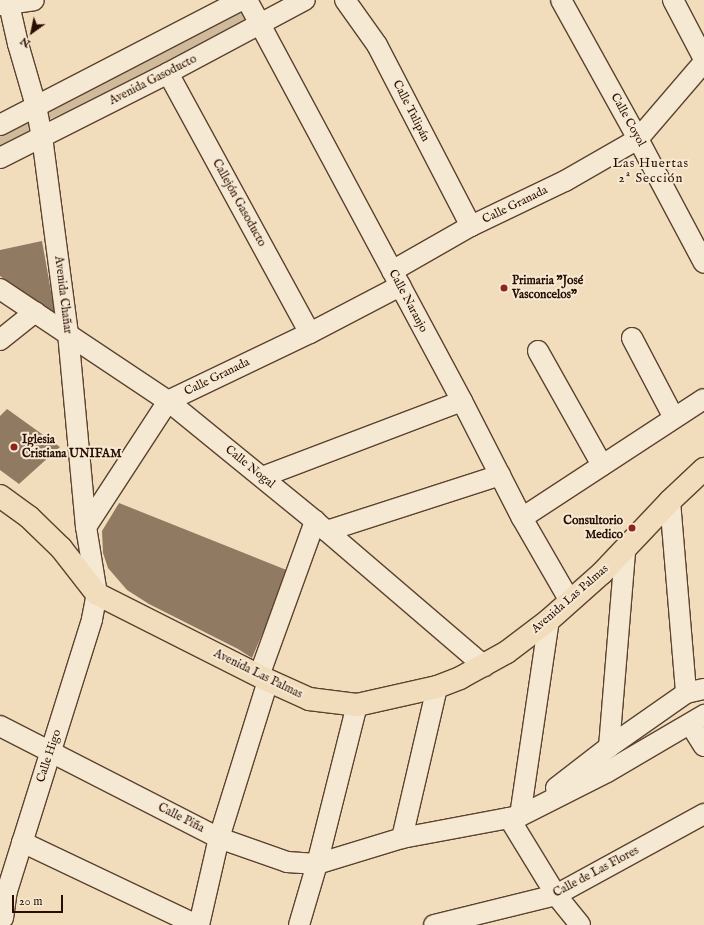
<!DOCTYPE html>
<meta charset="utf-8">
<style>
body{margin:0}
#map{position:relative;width:704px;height:925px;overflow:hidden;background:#f1ddbc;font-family:"IM FELL English",serif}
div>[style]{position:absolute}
.green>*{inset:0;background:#cfba9c}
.building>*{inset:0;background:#917a62}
.roads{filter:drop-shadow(1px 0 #5b422f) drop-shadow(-1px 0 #5b422f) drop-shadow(0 1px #5b422f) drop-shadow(0 -1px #5b422f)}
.minor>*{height:20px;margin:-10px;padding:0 10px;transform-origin:10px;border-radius:10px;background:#f6e9d3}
.major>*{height:22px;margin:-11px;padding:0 11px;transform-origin:11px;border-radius:11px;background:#f1ddbc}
.dots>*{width:11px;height:11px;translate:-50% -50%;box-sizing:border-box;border:2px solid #f6e9d3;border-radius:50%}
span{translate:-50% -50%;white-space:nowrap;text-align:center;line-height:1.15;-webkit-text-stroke:4px #f6e9d3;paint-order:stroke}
.street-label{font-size:12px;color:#290e00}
.poi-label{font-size:12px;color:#290e00;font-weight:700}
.left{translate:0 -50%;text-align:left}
.right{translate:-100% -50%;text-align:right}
.neighbourhood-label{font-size:13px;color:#290e00;letter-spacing:1px}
.north{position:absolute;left:12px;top:12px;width:40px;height:40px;-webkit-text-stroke:3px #f6e9d3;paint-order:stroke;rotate:213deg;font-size:11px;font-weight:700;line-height:16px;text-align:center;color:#290e00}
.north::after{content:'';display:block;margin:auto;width:14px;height:18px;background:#290e00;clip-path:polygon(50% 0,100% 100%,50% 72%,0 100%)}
.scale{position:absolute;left:12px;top:895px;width:51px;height:18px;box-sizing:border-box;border:2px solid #290e00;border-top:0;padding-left:5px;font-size:12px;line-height:14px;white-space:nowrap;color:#290e00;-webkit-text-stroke:3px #f6e9d3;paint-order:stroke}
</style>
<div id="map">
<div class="green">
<div style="clip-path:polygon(239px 6px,252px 18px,69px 111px,48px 120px,46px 108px)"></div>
<div style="clip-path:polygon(28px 119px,30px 132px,0 148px,0 134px)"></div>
</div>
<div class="building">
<div style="clip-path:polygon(42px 241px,55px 314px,50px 313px,0 276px,0 250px)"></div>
<div style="clip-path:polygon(7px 409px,60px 447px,19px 484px,0 470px,0 416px)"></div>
<div style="clip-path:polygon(119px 503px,289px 571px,252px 658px,238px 649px,149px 604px,127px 590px,108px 568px,103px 553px,102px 531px)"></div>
</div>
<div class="roads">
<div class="minor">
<div style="left:247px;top:0;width:455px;rotate:61.8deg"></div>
<div style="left:462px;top:401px;width:131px;rotate:62.9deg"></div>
<div style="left:522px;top:518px;width:96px;rotate:60deg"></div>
<div style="left:345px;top:0;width:55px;rotate:54.6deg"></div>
<div style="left:377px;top:45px;width:204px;rotate:62.6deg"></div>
<div style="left:561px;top:0;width:159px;rotate:61deg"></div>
<div style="left:638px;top:139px;width:140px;rotate:62deg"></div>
<div style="left:673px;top:0;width:67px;rotate:62.3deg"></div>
<div style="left:0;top:5px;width:34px;rotate:-8deg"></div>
<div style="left:168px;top:73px;width:296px;rotate:61.4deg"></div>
<div style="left:0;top:125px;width:271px;rotate:-27.4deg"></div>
<div style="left:0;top:158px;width:188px;rotate:-26.8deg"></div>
<div style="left:168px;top:73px;width:155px;rotate:-28.1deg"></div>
<div style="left:392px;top:271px;width:91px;rotate:-29.7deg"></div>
<div style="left:471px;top:226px;width:104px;rotate:-25.6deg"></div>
<div style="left:565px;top:181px;width:84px;rotate:-29.9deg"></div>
<div style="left:638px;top:139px;width:101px;rotate:-49.4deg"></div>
<div style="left:0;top:289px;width:202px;rotate:33.7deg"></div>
<div style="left:168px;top:401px;width:190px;rotate:39.2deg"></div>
<div style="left:315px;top:521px;width:223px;rotate:40.6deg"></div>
<div style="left:632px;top:338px;width:90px;rotate:62.3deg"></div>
<div style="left:0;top:340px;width:45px;rotate:-38.7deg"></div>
<div style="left:538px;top:351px;width:131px;rotate:60.7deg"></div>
<div style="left:262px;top:477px;width:214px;rotate:-20.8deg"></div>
<div style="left:670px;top:501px;width:193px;rotate:85.2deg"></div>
<div style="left:522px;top:518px;width:217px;rotate:-33.2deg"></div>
<div style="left:86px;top:527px;width:150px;rotate:-56.9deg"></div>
<div style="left:168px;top:401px;width:157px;rotate:-25.6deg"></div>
<div style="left:310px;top:333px;width:102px;rotate:-27.6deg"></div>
<div style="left:327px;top:531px;width:182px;rotate:-17.9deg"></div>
<div style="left:259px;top:676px;width:165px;rotate:-70.1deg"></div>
<div style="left:690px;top:724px;width:26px;rotate:58deg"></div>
<div style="left:0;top:726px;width:246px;rotate:27.1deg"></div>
<div style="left:219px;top:838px;width:72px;rotate:19.4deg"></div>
<div style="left:287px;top:862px;width:30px;rotate:4deg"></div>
<div style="left:317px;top:864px;width:89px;rotate:-17deg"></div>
<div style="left:402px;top:838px;width:120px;rotate:-10.6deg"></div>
<div style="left:520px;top:816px;width:97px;rotate:-26.8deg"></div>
<div style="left:607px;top:772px;width:113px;rotate:-30.4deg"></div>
<div style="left:609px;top:747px;width:197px;rotate:-85.3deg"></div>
<div style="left:556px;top:788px;width:67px;rotate:-37.7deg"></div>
<div style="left:609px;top:747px;width:94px;rotate:-35deg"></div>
<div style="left:686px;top:693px;width:18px;rotate:-13deg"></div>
<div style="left:520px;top:816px;width:198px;rotate:-81.6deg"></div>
<div style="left:509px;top:818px;width:90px;rotate:58.6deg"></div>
<div style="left:556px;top:895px;width:38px;rotate:51deg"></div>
<div style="left:402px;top:838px;width:155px;rotate:-76.9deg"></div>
<div style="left:22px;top:842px;width:194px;rotate:25.4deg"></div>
<div style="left:3px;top:918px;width:27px;rotate:-82deg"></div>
<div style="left:7px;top:891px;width:285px;rotate:-72.6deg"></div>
<div style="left:92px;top:619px;width:25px;rotate:-79deg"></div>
<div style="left:97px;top:594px;width:68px;rotate:-99.3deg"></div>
<div style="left:86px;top:527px;width:194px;rotate:-95.3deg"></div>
<div style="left:68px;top:334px;width:199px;rotate:-97.5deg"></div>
<div style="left:42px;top:137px;width:32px;rotate:-101deg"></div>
<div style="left:36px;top:106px;width:65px;rotate:-106.2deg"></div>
<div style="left:18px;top:44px;width:45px;rotate:-102.8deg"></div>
<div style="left:199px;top:925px;width:89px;rotate:-77.1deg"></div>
<div style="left:219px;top:838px;width:164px;rotate:-72.7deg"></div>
<div style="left:299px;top:925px;width:64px;rotate:-73.6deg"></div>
<div style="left:317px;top:864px;width:164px;rotate:-75.9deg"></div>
<div style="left:434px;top:925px;width:126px;rotate:-13.8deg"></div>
<div style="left:556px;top:895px;width:169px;rotate:-28.7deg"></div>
</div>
<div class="major">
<div style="left:0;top:496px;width:36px;rotate:36deg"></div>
<div style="left:29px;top:517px;width:45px;rotate:44.1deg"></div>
<div style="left:61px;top:548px;width:58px;rotate:52deg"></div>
<div style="left:97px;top:594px;width:188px;rotate:26.8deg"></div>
<div style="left:265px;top:679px;width:48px;rotate:24.4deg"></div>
<div style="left:309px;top:699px;width:48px;rotate:7.1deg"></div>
<div style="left:357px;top:705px;width:82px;rotate:-12.7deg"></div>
<div style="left:437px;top:687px;width:25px;rotate:-21deg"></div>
<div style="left:460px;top:678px;width:54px;rotate:-29deg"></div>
<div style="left:507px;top:652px;width:53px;rotate:-37.3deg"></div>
<div style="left:549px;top:620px;width:71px;rotate:-41.6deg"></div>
<div style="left:602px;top:573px;width:99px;rotate:-46.6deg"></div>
<div style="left:670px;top:501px;width:47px;rotate:-43.3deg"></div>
</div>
</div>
<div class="dots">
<div style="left:504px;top:288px;background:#8f2418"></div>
<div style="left:14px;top:447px;background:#8f2418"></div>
<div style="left:632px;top:528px;background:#8f2418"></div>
</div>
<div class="street-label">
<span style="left:153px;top:80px;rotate:-27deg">Avenida Gasoducto</span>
<span style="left:411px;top:111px;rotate:63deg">Calle Tulipán</span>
<span style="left:628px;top:120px;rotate:61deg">Calle Coyol</span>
<span style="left:239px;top:203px;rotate:61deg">Callejón Gasoducto</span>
<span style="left:515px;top:205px;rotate:-26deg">Calle Granada</span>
<span style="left:63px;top:295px;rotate:83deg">Avenida Chañar</span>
<span style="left:408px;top:301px;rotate:62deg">Calle Naranjo</span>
<span style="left:217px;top:377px;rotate:-26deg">Calle Granada</span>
<span style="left:250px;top:467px;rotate:39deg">Calle Nogal</span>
<span style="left:570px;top:599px;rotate:-41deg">Avenida Las Palmas</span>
<span style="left:258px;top:674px;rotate:26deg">Avenida Las Palmas</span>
<span style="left:49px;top:756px;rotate:-72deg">Calle Higo</span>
<span style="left:181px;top:818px;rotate:27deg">Calle Piña</span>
<span style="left:596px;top:872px;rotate:-28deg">Calle de Las Flores</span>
</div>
<div class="poi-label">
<span class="left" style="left:512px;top:288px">Primaria "José<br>Vasconcelos"</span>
<span class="left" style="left:22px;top:447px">Iglesia<br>Cristiana UNIFAM</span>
<span class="right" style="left:623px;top:528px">Consultorio<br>Medico</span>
</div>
<div class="neighbourhood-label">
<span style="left:651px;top:172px">Las Huertas<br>2ª Sección</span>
</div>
<div class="north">N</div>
<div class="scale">20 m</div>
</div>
